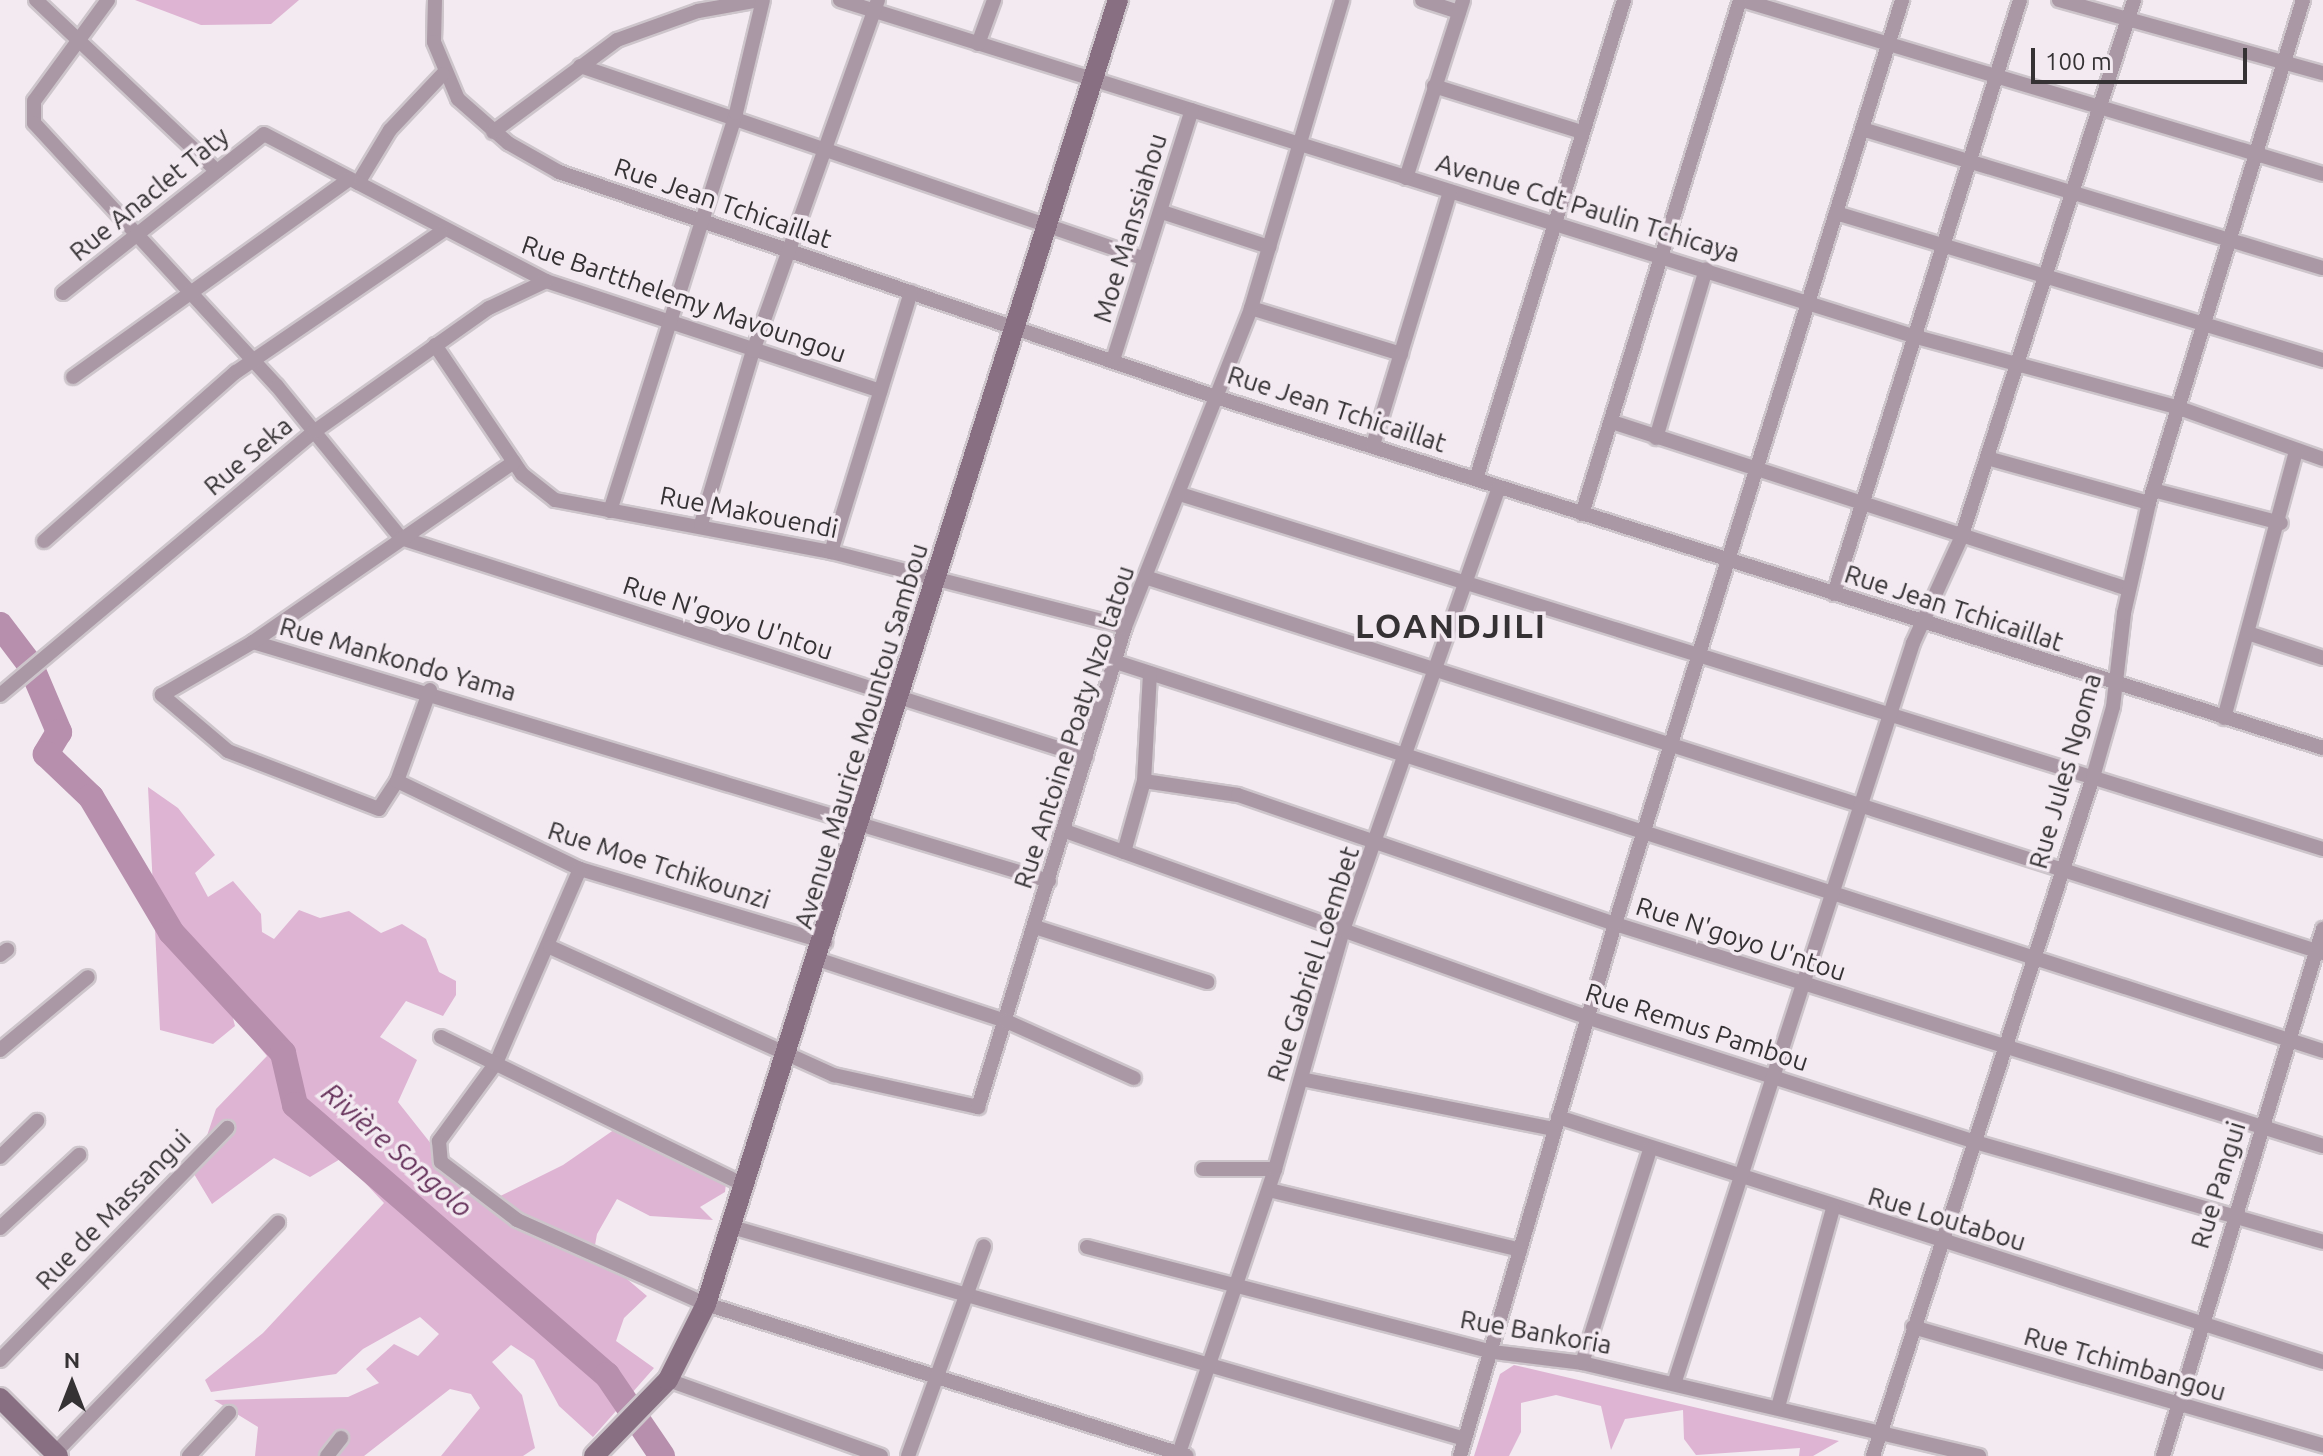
<!DOCTYPE html>
<meta charset="utf-8">
<style>
body{margin:0}
#map{position:relative;width:2323px;height:1456px;overflow:hidden;background:#f3eaf1;font-family:Ubuntu,sans-serif}
div>[style]{position:absolute}
.green>*{inset:0;background:#deb4d3}
.river>*{height:26px;margin:-13px;padding:0 13px;transform-origin:13px;border-radius:13px;background:#b78fad}
.roads{filter:drop-shadow(2px 0 #cdc5cb) drop-shadow(-2px 0 #cdc5cb) drop-shadow(0 2px #cdc5cb) drop-shadow(0 -2px #cdc5cb)}
.street>*{height:14px;margin:-7px;padding:0 7px;transform-origin:7px;border-radius:7px;background:#aa98a5}
.secondary>*{height:20px;margin:-10px;padding:0 10px;transform-origin:10px;border-radius:10px;background:#886f82}
span{translate:-50% -50%;white-space:nowrap;text-align:center;line-height:1.15;-webkit-text-stroke:7px #f3eaf1;paint-order:stroke}
.street-label{font-size:26px;color:#353234}
.water-label{font-size:28px;color:#66325b;font-style:italic}
.district-label{font-size:34px;color:#353234;font-weight:700;letter-spacing:2px}
.north{position:absolute;left:32px;top:1344px;width:80px;height:80px;-webkit-text-stroke:6px #f3eaf1;paint-order:stroke;rotate:0deg;font-size:22px;font-weight:700;line-height:32px;text-align:center;color:#353234}
.north::after{content:'';display:block;margin:auto;width:28px;height:36px;background:#353234;clip-path:polygon(50% 0,100% 100%,50% 72%,0 100%)}
.scale{position:absolute;left:2031px;top:48px;width:216px;height:36px;box-sizing:border-box;border:4px solid #353234;border-top:0;padding-left:10px;font-size:24px;line-height:28px;white-space:nowrap;color:#353234;-webkit-text-stroke:6px #f3eaf1;paint-order:stroke}
</style>
<div id="map">
<div class="green">
<div style="clip-path:polygon(135px 0,299px 0,271px 24px,201px 25px)"></div>
<div style="clip-path:polygon(148px 787px,178px 808px,215px 855px,195px 873px,208px 897px,233px 881px,261px 914px,262px 932px,274px 939px,299px 910px,320px 918px,349px 911px,381px 933px,402px 924px,426px 939px,439px 972px,456px 981px,456px 995px,443px 1016px,406px 1001px,380px 1037px,417px 1060px,398px 1102px,432px 1145px,433px 1163px,488px 1202px,563px 1165px,621px 1125px,727px 1175px,725px 1192px,700px 1207px,713px 1220px,650px 1216px,617px 1199px,597px 1234px,594px 1251px,647px 1296px,624px 1318px,616px 1341px,654px 1368px,593px 1437px,559px 1406px,534px 1360px,511px 1345px,492px 1362px,522px 1395px,535px 1448px,523px 1456px,441px 1456px,480px 1408px,471px 1394px,450px 1389px,364px 1456px,338px 1456px,340px 1448px,329px 1456px,255px 1456px,258px 1427px,214px 1400px,348px 1397px,379px 1383px,366px 1369px,394px 1344px,418px 1356px,439px 1334px,420px 1317px,363px 1349px,336px 1374px,211px 1392px,205px 1380px,263px 1333px,384px 1203px,342px 1158px,310px 1177px,274px 1158px,212px 1204px,194px 1174px,216px 1109px,267px 1056px,232px 1014px,235px 1026px,213px 1044px,160px 1030px)"></div>
<div style="clip-path:polygon(1514px 1365px,1839px 1441px,1813px 1456px,1799px 1456px,1800px 1448px,1696px 1455px,1684px 1439px,1683px 1410px,1625px 1419px,1611px 1450px,1601px 1406px,1556px 1395px,1521px 1403px,1521px 1432px,1509px 1456px,1474px 1456px,1500px 1374px)"></div>
</div>
<div class="river">
<div style="left:0;top:625px;width:51px;rotate:52.9deg"></div>
<div style="left:31px;top:666px;width:72px;rotate:67deg"></div>
<div style="left:59px;top:732px;width:26px;rotate:121deg"></div>
<div style="left:46px;top:754px;width:62px;rotate:43.7deg"></div>
<div style="left:91px;top:797px;width:157px;rotate:59.3deg"></div>
<div style="left:171px;top:932px;width:165px;rotate:47.2deg"></div>
<div style="left:283px;top:1053px;width:53px;rotate:77deg"></div>
<div style="left:295px;top:1105px;width:413px;rotate:40.9deg"></div>
<div style="left:607px;top:1375px;width:98px;rotate:55.8deg"></div>
</div>
<div class="roads">
<div class="street">
<div style="left:36px;top:0;width:249px;rotate:43.4deg"></div>
<div style="left:108px;top:0;width:125px;rotate:126.2deg"></div>
<div style="left:34px;top:101px;width:22px;rotate:90deg"></div>
<div style="left:34px;top:123px;width:358px;rotate:47.3deg"></div>
<div style="left:277px;top:386px;width:196px;rotate:50.8deg"></div>
<div style="left:435px;top:0;width:42px;rotate:91.4deg"></div>
<div style="left:434px;top:42px;width:62px;rotate:67.2deg"></div>
<div style="left:458px;top:99px;width:67px;rotate:41.3deg"></div>
<div style="left:508px;top:143px;width:59px;rotate:29.6deg"></div>
<div style="left:559px;top:172px;width:698px;rotate:18.9deg"></div>
<div style="left:1219px;top:398px;width:1158px;rotate:17.59deg"></div>
<div style="left:840px;top:0;width:1124px;rotate:17.39deg"></div>
<div style="left:1913px;top:336px;width:276px;rotate:15.1deg"></div>
<div style="left:2179px;top:408px;width:153px;rotate:19.5deg"></div>
<div style="left:1422px;top:0;width:39px;rotate:18deg"></div>
<div style="left:1742px;top:0;width:606px;rotate:16.67deg"></div>
<div style="left:2059px;top:0;width:274px;rotate:15.5deg"></div>
<div style="left:978px;top:44px;width:47px;rotate:-70deg"></div>
<div style="left:580px;top:66px;width:597px;rotate:18.86deg"></div>
<div style="left:1434px;top:86px;width:155px;rotate:17.3deg"></div>
<div style="left:1862px;top:129px;width:481px;rotate:16.8deg"></div>
<div style="left:493px;top:132px;width:154px;rotate:-36.6deg"></div>
<div style="left:617px;top:40px;width:86px;rotate:-19.7deg"></div>
<div style="left:698px;top:11px;width:62px;rotate:-10.2deg"></div>
<div style="left:1406px;top:178px;width:187px;rotate:-72.2deg"></div>
<div style="left:358px;top:183px;width:62px;rotate:-58.9deg"></div>
<div style="left:390px;top:130px;width:77px;rotate:-46.6deg"></div>
<div style="left:1162px;top:212px;width:113px;rotate:18.1deg"></div>
<div style="left:1836px;top:213px;width:509px;rotate:16.8deg"></div>
<div style="left:63px;top:293px;width:256px;rotate:-38.3deg"></div>
<div style="left:264px;top:134px;width:318px;rotate:27.5deg"></div>
<div style="left:546px;top:281px;width:352px;rotate:18.2deg"></div>
<div style="left:1251px;top:308px;width:157px;rotate:17deg"></div>
<div style="left:435px;top:345px;width:156px;rotate:56deg"></div>
<div style="left:522px;top:474px;width:42px;rotate:38.2deg"></div>
<div style="left:555px;top:500px;width:281px;rotate:10.7deg"></div>
<div style="left:831px;top:552px;width:303px;rotate:14.3deg"></div>
<div style="left:1113px;top:360px;width:262px;rotate:-72.5deg"></div>
<div style="left:73px;top:377px;width:340px;rotate:-35.6deg"></div>
<div style="left:1612px;top:422px;width:542px;rotate:17.93deg"></div>
<div style="left:1656px;top:438px;width:176px;rotate:-73.5deg"></div>
<div style="left:1373px;top:445px;width:265px;rotate:-73.1deg"></div>
<div style="left:1987px;top:458px;width:168px;rotate:15.5deg"></div>
<div style="left:1476px;top:479px;width:501px;rotate:-72.83deg"></div>
<div style="left:2153px;top:490px;width:132px;rotate:14.5deg"></div>
<div style="left:1183px;top:495px;width:1194px;rotate:17.25deg"></div>
<div style="left:610px;top:511px;width:417px;rotate:-72.4deg"></div>
<div style="left:736px;top:113px;width:116px;rotate:-76.6deg"></div>
<div style="left:1582px;top:514px;width:538px;rotate:-72.91deg"></div>
<div style="left:701px;top:524px;width:181px;rotate:-73.3deg"></div>
<div style="left:753px;top:351px;width:373px;rotate:-70.4deg"></div>
<div style="left:401px;top:538px;width:719px;rotate:17.73deg"></div>
<div style="left:44px;top:541px;width:256px;rotate:-41.4deg"></div>
<div style="left:236px;top:372px;width:248px;rotate:-34.3deg"></div>
<div style="left:831px;top:552px;width:272px;rotate:-72.9deg"></div>
<div style="left:1145px;top:577px;width:1237px;rotate:17.7deg"></div>
<div style="left:1834px;top:594px;width:622px;rotate:-72.61deg"></div>
<div style="left:2251px;top:634px;width:76px;rotate:18.4deg"></div>
<div style="left:253px;top:642px;width:831px;rotate:16.71deg"></div>
<div style="left:1116px;top:662px;width:1268px;rotate:17.86deg"></div>
<div style="left:430px;top:690px;width:97px;rotate:109.9deg"></div>
<div style="left:397px;top:781px;width:33px;rotate:123deg"></div>
<div style="left:379px;top:809px;width:162px;rotate:-159deg"></div>
<div style="left:228px;top:751px;width:87px;rotate:-139.7deg"></div>
<div style="left:162px;top:695px;width:105px;rotate:-30.2deg"></div>
<div style="left:253px;top:642px;width:317px;rotate:-34.6deg"></div>
<div style="left:0;top:695px;width:411px;rotate:-40deg"></div>
<div style="left:315px;top:431px;width:213px;rotate:-35.3deg"></div>
<div style="left:489px;top:308px;width:63px;rotate:-25.3deg"></div>
<div style="left:2224px;top:718px;width:277px;rotate:-74.9deg"></div>
<div style="left:397px;top:781px;width:203px;rotate:25.7deg"></div>
<div style="left:580px;top:869px;width:256px;rotate:16.6deg"></div>
<div style="left:1144px;top:781px;width:95px;rotate:8.5deg"></div>
<div style="left:1238px;top:795px;width:398px;rotate:18.9deg"></div>
<div style="left:1615px;top:924px;width:742px;rotate:17.41deg"></div>
<div style="left:1065px;top:831px;width:556px;rotate:19.64deg"></div>
<div style="left:1589px;top:1018px;width:405px;rotate:17.8deg"></div>
<div style="left:1975px;top:1142px;width:362px;rotate:16deg"></div>
<div style="left:1124px;top:852px;width:74px;rotate:-74.3deg"></div>
<div style="left:1144px;top:781px;width:108px;rotate:-86.8deg"></div>
<div style="left:580px;top:869px;width:211px;rotate:113.4deg"></div>
<div style="left:496px;top:1063px;width:97px;rotate:126.2deg"></div>
<div style="left:439px;top:1141px;width:21px;rotate:85deg"></div>
<div style="left:441px;top:1162px;width:96px;rotate:37.3deg"></div>
<div style="left:517px;top:1220px;width:207px;rotate:24deg"></div>
<div style="left:706px;top:1304px;width:504px;rotate:17.54deg"></div>
<div style="left:1035px;top:927px;width:181px;rotate:17.7deg"></div>
<div style="left:550px;top:947px;width:312px;rotate:24.3deg"></div>
<div style="left:834px;top:1075px;width:148px;rotate:12.5deg"></div>
<div style="left:978px;top:1107px;width:502px;rotate:-72.97deg"></div>
<div style="left:1125px;top:627px;width:343px;rotate:-68.4deg"></div>
<div style="left:1251px;top:308px;width:321px;rotate:-73.5deg"></div>
<div style="left:0;top:955px;width:9px;rotate:-36deg"></div>
<div style="left:820px;top:960px;width:196px;rotate:18.2deg"></div>
<div style="left:1006px;top:1021px;width:140px;rotate:24deg"></div>
<div style="left:441px;top:1037px;width:338px;rotate:26deg"></div>
<div style="left:0;top:1050px;width:114px;rotate:-39.7deg"></div>
<div style="left:1301px;top:1079px;width:257px;rotate:11.2deg"></div>
<div style="left:1558px;top:1117px;width:803px;rotate:17.76deg"></div>
<div style="left:0;top:1157px;width:52px;rotate:-44.2deg"></div>
<div style="left:1203px;top:1169px;width:72px"></div>
<div style="left:1269px;top:1190px;width:258px;rotate:13.4deg"></div>
<div style="left:732px;top:1227px;width:763px;rotate:16.13deg"></div>
<div style="left:0;top:1228px;width:108px;rotate:-42.7deg"></div>
<div style="left:1087px;top:1247px;width:419px;rotate:14.5deg"></div>
<div style="left:1493px;top:1352px;width:90px;rotate:7deg"></div>
<div style="left:1582px;top:1363px;width:408px;rotate:13.2deg"></div>
<div style="left:1913px;top:1327px;width:427px;rotate:16.1deg"></div>
<div style="left:0;top:1360px;width:325px;rotate:-45.6deg"></div>
<div style="left:1582px;top:1363px;width:224px;rotate:-72.3deg"></div>
<div style="left:668px;top:1380px;width:226px;rotate:19.6deg"></div>
<div style="left:1674px;top:1384px;width:779px;rotate:-72.12deg"></div>
<div style="left:1913px;top:643px;width:115px;rotate:-65.4deg"></div>
<div style="left:1961px;top:538px;width:565px;rotate:-72.17deg"></div>
<div style="left:1778px;top:1407px;width:205px;rotate:-74.5deg"></div>
<div style="left:52px;top:1456px;width:325px;rotate:-45.9deg"></div>
<div style="left:189px;top:1456px;width:59px;rotate:-47.1deg"></div>
<div style="left:327px;top:1456px;width:23px;rotate:-52deg"></div>
<div style="left:908px;top:1456px;width:223px;rotate:-70.1deg"></div>
<div style="left:1178px;top:1456px;width:303px;rotate:-71.3deg"></div>
<div style="left:1275px;top:1169px;width:248px;rotate:-74.1deg"></div>
<div style="left:1343px;top:930px;width:469px;rotate:-70.6deg"></div>
<div style="left:1460px;top:1456px;width:554px;rotate:-73.76deg"></div>
<div style="left:1615px;top:924px;width:968px;rotate:-72.74deg"></div>
<div style="left:1873px;top:1456px;width:714px;rotate:-72.05deg"></div>
<div style="left:2093px;top:777px;width:73px;rotate:-74.1deg"></div>
<div style="left:2113px;top:707px;width:95px;rotate:-83.3deg"></div>
<div style="left:2124px;top:613px;width:113px;rotate:-77.2deg"></div>
<div style="left:2149px;top:503px;width:526px;rotate:-72.98deg"></div>
<div style="left:2163px;top:1456px;width:551px;rotate:-73.11deg"></div>
</div>
<div class="secondary">
<div style="left:0;top:1398px;width:82px;rotate:45deg"></div>
<div style="left:594px;top:1456px;width:106px;rotate:-45.8deg"></div>
<div style="left:668px;top:1380px;width:85px;rotate:-63.4deg"></div>
<div style="left:706px;top:1304px;width:1368px;rotate:-72.47deg"></div>
</div>
</div>
<div class="street-label">
<span style="left:149px;top:194px;rotate:-39deg">Rue Anaclet Taty</span>
<span style="left:723px;top:203px;rotate:19deg">Rue Jean Tchicaillat</span>
<span style="left:1588px;top:208px;rotate:17deg">Avenue Cdt Paulin Tchicaya</span>
<span style="left:1130px;top:228px;rotate:-73deg">Moe Manssiahou</span>
<span style="left:684px;top:299px;rotate:19deg">Rue Bartthelemy Mavoungou</span>
<span style="left:1337px;top:409px;rotate:18deg">Rue Jean Tchicaillat</span>
<span style="left:248px;top:456px;rotate:-40deg">Rue Seka</span>
<span style="left:749px;top:512px;rotate:11deg">Rue Makouendi</span>
<span style="left:1954px;top:608px;rotate:18deg">Rue Jean Tchicaillat</span>
<span style="left:728px;top:618px;rotate:18deg">Rue N'goyo U'ntou</span>
<span style="left:398px;top:659px;rotate:16deg">Rue Mankondo Yama</span>
<span style="left:1074px;top:727px;rotate:-72deg">Rue Antoine Poaty Nzo tatou</span>
<span style="left:861px;top:736px;rotate:-73deg">Avenue Maurice Mountou Sambou</span>
<span style="left:2065px;top:771px;rotate:-74deg">Rue Jules Ngoma</span>
<span style="left:659px;top:865px;rotate:18deg">Rue Moe Tchikounzi</span>
<span style="left:1741px;top:939px;rotate:18deg">Rue N'goyo U'ntou</span>
<span style="left:1313px;top:964px;rotate:-72deg">Rue Gabriel Loembet</span>
<span style="left:1697px;top:1027px;rotate:18deg">Rue Remus Pambou</span>
<span style="left:2218px;top:1185px;rotate:-73deg">Rue Pangui</span>
<span style="left:113px;top:1210px;rotate:-46deg">Rue de Massangui</span>
<span style="left:1947px;top:1219px;rotate:17deg">Rue Loutabou</span>
<span style="left:1536px;top:1332px;rotate:10deg">Rue Bankoria</span>
<span style="left:2125px;top:1364px;rotate:16deg">Rue Tchimbangou</span>
</div>
<div class="water-label">
<span style="left:397px;top:1150px;rotate:41deg">Rivière Songolo</span>
</div>
<div class="district-label">
<span style="left:1451px;top:626px">LOANDJILI</span>
</div>
<div class="north">N</div>
<div class="scale">100 m</div>
</div>
